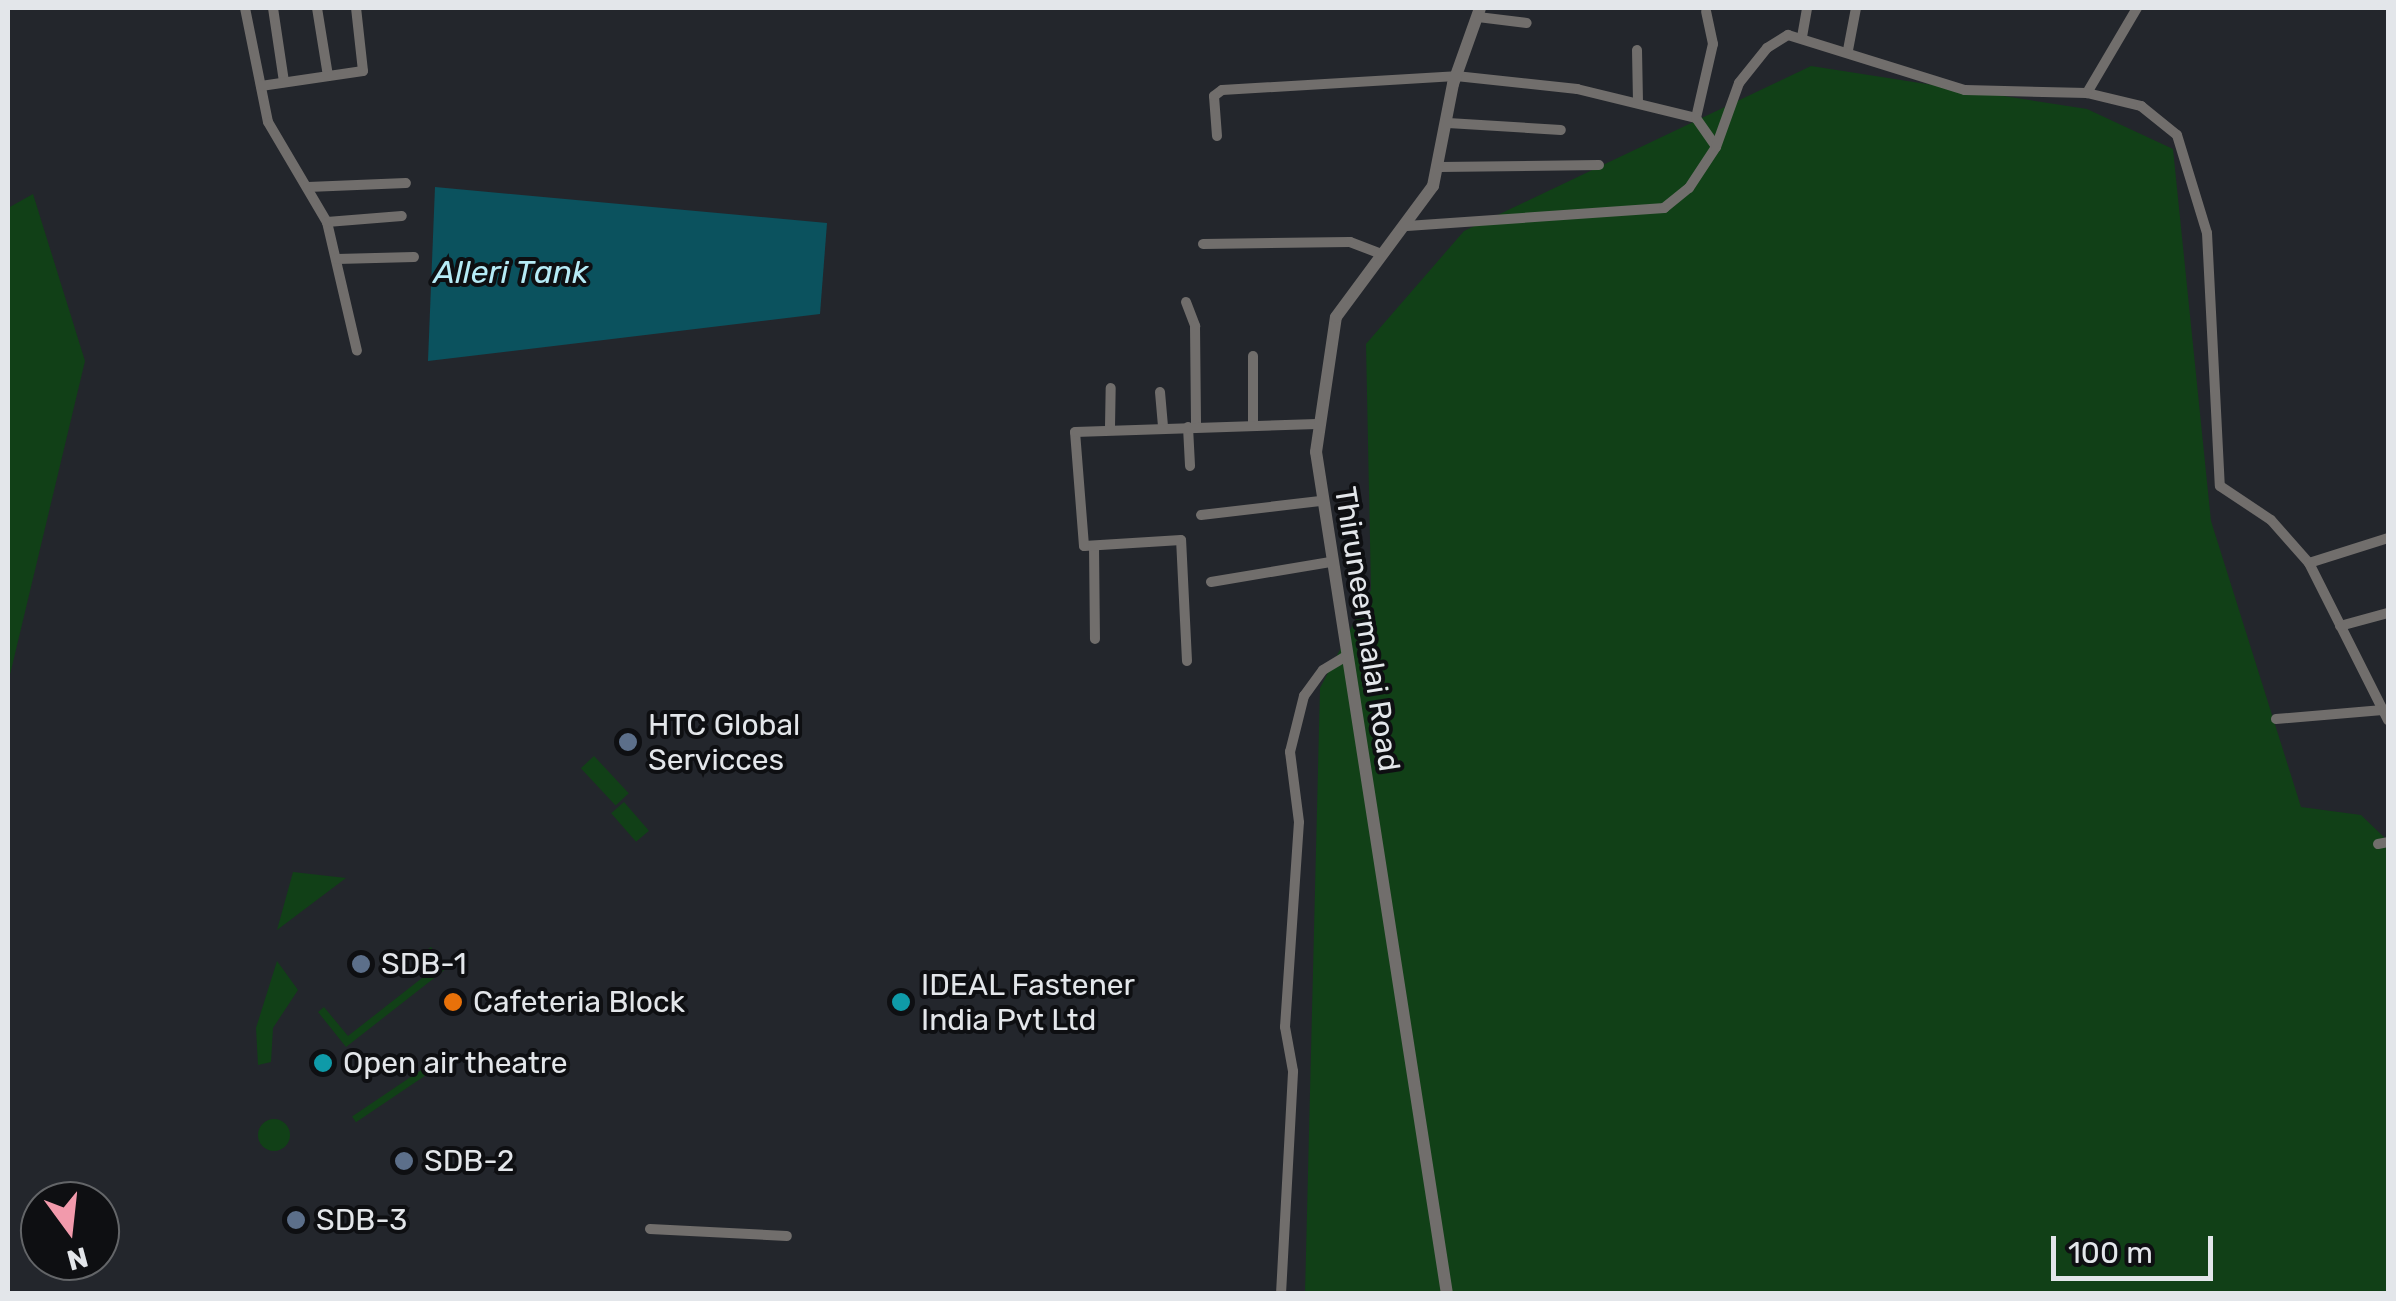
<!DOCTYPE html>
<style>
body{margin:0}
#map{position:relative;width:2396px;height:1301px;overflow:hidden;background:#23262c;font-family:Rubik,sans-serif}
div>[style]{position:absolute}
.green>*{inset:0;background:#114017;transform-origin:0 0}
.round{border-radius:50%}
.water>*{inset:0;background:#0b525e}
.minor>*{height:10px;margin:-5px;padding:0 5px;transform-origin:5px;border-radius:5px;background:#716e6c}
.tertiary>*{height:12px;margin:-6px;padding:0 6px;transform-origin:6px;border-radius:6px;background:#716e6c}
.dots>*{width:28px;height:28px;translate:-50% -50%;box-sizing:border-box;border:5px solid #0e0f12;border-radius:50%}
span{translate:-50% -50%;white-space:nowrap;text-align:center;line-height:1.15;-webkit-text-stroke:8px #0e0f12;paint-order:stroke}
.street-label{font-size:30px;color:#e3e6ea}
.poi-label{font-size:30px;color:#e3e6ea}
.left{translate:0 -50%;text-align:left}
.water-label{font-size:32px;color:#b6ebf6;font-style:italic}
.frame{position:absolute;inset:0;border:10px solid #e3e6ea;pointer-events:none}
.north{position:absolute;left:20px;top:1181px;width:100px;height:100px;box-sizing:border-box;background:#0e0f12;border:2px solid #636568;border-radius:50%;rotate:165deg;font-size:28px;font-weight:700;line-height:40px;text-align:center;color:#e3e6ea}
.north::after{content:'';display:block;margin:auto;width:35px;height:45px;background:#f29aac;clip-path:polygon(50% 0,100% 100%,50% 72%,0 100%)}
.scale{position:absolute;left:2051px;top:1236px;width:162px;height:45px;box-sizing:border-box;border:5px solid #e3e6ea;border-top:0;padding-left:12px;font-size:30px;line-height:35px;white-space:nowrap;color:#e3e6ea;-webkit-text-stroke:8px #0e0f12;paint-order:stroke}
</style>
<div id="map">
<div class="green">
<div style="clip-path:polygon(1811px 66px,2087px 109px,2173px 149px,2211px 521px,2301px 807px,2361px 815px,2388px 841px,2388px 1293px,1305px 1294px,1320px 688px,1371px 590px,1366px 344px,1464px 231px)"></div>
<div style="clip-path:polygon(33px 194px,85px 361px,8px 683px,8px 208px)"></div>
<div style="left:594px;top:756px;width:51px;height:18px;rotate:47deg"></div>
<div style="left:624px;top:802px;width:38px;height:17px;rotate:49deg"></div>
<div style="clip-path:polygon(293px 872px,346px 878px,277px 930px)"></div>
<div style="clip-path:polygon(431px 947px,447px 968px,346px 1047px,318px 1012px,324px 1007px,348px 1036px,431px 971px,420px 955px)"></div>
<div style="clip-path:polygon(277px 961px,298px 990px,273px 1028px,271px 1062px,258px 1065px,256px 1028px)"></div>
<div style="left:430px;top:1064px;width:7px;height:94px;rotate:56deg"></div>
<div class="round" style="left:258px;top:1119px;width:32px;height:32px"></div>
</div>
<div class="water">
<div style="clip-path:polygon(435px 187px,827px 223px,820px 314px,428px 361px)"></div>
</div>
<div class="minor">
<div style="left:245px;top:8px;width:116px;rotate:78.6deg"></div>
<div style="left:268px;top:122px;width:116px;rotate:59.5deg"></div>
<div style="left:327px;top:222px;width:132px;rotate:76.9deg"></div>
<div style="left:273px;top:8px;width:75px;rotate:81.5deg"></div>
<div style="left:317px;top:8px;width:69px;rotate:80.8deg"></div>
<div style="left:2137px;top:8px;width:99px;rotate:120.5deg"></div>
<div style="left:2087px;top:93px;width:56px;rotate:13.5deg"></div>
<div style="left:2141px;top:106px;width:46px;rotate:38.9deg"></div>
<div style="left:2177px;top:135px;width:102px;rotate:73deg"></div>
<div style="left:2207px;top:233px;width:253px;rotate:87.1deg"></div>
<div style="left:2220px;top:486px;width:61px;rotate:33.7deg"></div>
<div style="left:2271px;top:520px;width:57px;rotate:48.5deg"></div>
<div style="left:2309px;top:563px;width:176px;rotate:63.3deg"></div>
<div style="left:1478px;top:17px;width:49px;rotate:7deg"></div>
<div style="left:1802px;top:37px;width:29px;rotate:-80deg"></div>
<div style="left:1637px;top:50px;width:53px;rotate:88.9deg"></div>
<div style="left:1848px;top:50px;width:43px;rotate:-79.2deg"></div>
<div style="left:261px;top:86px;width:103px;rotate:-8.4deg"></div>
<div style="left:363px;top:71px;width:63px;rotate:-96.3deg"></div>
<div style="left:1696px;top:118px;width:76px;rotate:-77.1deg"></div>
<div style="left:1713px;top:44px;width:33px;rotate:-102deg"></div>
<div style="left:1448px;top:123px;width:113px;rotate:3.5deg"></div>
<div style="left:1217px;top:136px;width:40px;rotate:-94.3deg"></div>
<div style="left:1214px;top:96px;width:10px;rotate:-37deg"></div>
<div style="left:1222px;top:90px;width:234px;rotate:-3.4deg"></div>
<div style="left:1456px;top:76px;width:122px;rotate:6.1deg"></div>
<div style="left:1577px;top:89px;width:122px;rotate:13.7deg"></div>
<div style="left:1696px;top:118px;width:35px;rotate:55deg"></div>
<div style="left:1440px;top:167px;width:159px;rotate:-0.7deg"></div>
<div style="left:308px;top:187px;width:98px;rotate:-2.3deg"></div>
<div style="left:327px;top:222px;width:75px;rotate:-4.6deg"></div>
<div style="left:1407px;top:226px;width:258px;rotate:-4deg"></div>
<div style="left:1664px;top:208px;width:32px;rotate:-39deg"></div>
<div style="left:1689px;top:188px;width:49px;rotate:-56.6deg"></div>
<div style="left:1716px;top:147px;width:68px;rotate:-70.2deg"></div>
<div style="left:1739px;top:83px;width:45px;rotate:-51.3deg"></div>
<div style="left:1767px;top:48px;width:25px;rotate:-32deg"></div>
<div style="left:1788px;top:35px;width:185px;rotate:17.3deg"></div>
<div style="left:1965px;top:90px;width:122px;rotate:1.4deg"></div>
<div style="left:1203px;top:244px;width:147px;rotate:-0.8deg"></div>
<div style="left:1350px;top:242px;width:30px;rotate:21deg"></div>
<div style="left:337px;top:259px;width:77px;rotate:-1.5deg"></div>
<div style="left:1186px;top:302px;width:26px;rotate:69deg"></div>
<div style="left:1195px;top:326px;width:101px;rotate:89.4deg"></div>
<div style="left:1253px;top:356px;width:70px;rotate:90deg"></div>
<div style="left:1160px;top:392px;width:35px;rotate:85deg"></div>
<div style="left:1110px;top:427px;width:39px;rotate:-89deg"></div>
<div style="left:1188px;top:427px;width:39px;rotate:87deg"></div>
<div style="left:1201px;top:515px;width:120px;rotate:-6.7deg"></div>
<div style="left:1094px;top:546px;width:93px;rotate:89.4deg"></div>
<div style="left:2309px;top:563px;width:83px;rotate:-17.6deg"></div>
<div style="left:1211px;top:582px;width:121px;rotate:-9.5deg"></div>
<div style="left:2340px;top:626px;width:50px;rotate:-15.2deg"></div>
<div style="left:1187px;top:661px;width:121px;rotate:-92.8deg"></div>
<div style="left:1181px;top:540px;width:97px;rotate:176.5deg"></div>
<div style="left:1084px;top:546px;width:114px;rotate:-94.5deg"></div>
<div style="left:1075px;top:432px;width:242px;rotate:-1.9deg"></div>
<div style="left:2276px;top:719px;width:107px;rotate:-4.8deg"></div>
<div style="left:2378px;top:844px;width:10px;rotate:-11deg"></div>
<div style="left:650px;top:1229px;width:137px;rotate:2.9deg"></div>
<div style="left:1281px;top:1294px;width:223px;rotate:-86.9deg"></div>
<div style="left:1293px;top:1071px;width:45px;rotate:-100.3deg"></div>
<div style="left:1285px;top:1027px;width:205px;rotate:-86.1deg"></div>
<div style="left:1299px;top:822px;width:71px;rotate:-97.3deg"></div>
<div style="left:1290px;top:752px;width:58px;rotate:-76deg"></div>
<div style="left:1304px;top:696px;width:32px;rotate:-54deg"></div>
<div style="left:1323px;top:670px;width:27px;rotate:-31deg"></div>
</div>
<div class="tertiary">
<div style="left:1447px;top:1294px;width:852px;rotate:-98.84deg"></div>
<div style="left:1316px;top:452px;width:136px;rotate:-81.6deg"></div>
<div style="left:1336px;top:317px;width:163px;rotate:-53.5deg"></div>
<div style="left:1433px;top:186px;width:104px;rotate:-78.9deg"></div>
<div style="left:1453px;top:84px;width:81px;rotate:-70.4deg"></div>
</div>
<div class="dots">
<div style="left:628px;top:742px;background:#5c6f8a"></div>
<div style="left:361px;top:964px;background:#5c6f8a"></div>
<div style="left:453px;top:1002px;background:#e8710a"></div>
<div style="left:901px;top:1002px;background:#0f9aa8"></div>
<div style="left:323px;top:1063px;background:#0f9aa8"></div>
<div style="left:404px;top:1161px;background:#5c6f8a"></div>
<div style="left:296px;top:1220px;background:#5c6f8a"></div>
</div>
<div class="street-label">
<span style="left:1367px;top:629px;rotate:81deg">Thiruneermalai Road</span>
</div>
<div class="poi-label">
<span class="left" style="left:648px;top:742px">HTC Global<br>Servicces</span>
<span class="left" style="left:381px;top:964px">SDB-1</span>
<span class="left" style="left:921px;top:1002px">IDEAL Fastener<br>India Pvt Ltd</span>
<span class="left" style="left:473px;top:1002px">Cafeteria Block</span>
<span class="left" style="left:343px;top:1063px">Open air theatre</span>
<span class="left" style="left:424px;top:1161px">SDB-2</span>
<span class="left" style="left:316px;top:1220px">SDB-3</span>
</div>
<div class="water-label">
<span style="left:511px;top:272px">Alleri Tank</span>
</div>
<div class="frame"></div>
<div class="north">N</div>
<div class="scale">100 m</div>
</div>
